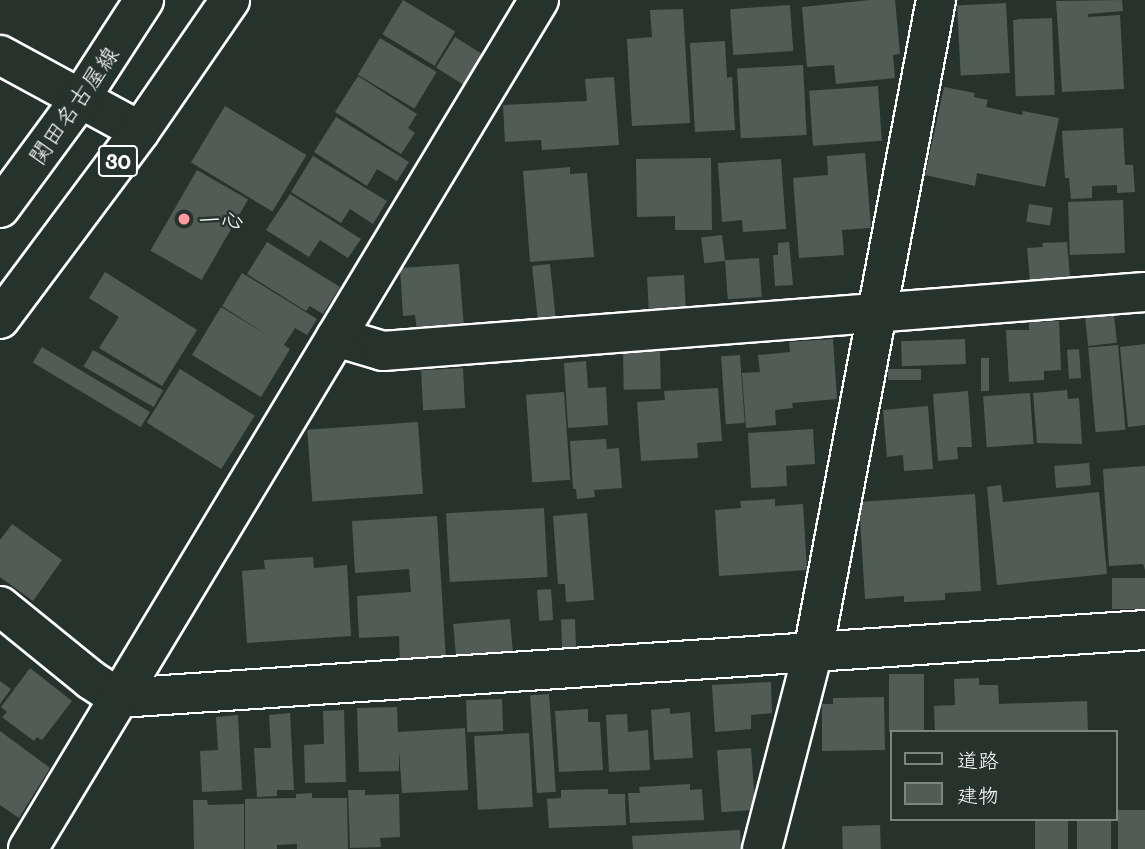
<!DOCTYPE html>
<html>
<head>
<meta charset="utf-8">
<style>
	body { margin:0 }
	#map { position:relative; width:1145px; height:849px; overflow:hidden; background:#26332d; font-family:Mali,"Klee One",sans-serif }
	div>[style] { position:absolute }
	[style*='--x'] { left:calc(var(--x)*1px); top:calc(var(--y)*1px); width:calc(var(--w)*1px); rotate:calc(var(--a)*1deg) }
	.building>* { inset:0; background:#515c57; transform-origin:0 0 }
	.roads { filter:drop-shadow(2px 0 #fff) drop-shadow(-2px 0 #fff) drop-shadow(0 2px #fff) drop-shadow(0 -2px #fff) }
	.minor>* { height:38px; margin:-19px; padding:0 19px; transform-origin:19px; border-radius:19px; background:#26332d }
	.major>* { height:38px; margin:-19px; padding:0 19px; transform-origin:19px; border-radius:19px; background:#26332d }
	.dots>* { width:19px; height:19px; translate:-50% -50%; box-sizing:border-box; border:4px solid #26332d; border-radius:50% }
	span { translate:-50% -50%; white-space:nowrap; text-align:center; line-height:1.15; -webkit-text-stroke:5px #26332d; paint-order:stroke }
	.shield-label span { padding:2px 5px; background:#26332d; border:2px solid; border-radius:5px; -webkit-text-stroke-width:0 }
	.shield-label { font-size:21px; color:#fff; font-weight:700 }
	.street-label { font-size:23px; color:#fff }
	.poi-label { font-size:23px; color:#fff }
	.left { translate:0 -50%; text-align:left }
	.legend { position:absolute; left:890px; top:730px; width:228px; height:91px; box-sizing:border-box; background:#26332d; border:2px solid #7d8581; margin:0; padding:9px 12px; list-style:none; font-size:21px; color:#fff }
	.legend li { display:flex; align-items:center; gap:14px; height:35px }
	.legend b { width:35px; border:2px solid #7d8581 }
</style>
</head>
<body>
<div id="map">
	<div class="building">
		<div style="left:403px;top:0;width:61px;height:40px;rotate:31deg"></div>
		<div style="clip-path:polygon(870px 0,895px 0,900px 54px,893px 55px,895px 78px,836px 84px,834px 65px,807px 67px,802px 7px)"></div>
		<div style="clip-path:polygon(1122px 0,1123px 11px,1088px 14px,1088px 17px,1120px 15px,1124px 89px,1062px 92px,1056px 1px)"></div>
		<div style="left:1006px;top:3px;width:70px;height:49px;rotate:87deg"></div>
		<div style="left:790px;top:5px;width:46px;height:60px;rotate:86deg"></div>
		<div style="clip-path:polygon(683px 9px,690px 123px,632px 126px,627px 39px,652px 37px,650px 10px)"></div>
		<div style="left:1052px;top:18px;width:77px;height:39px;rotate:88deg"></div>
		<div style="left:455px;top:37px;width:32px;height:36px;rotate:32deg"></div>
		<div style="left:380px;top:38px;width:66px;height:43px;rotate:31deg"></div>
		<div style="clip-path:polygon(725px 41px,727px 78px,732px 77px,735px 130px,695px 132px,690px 43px)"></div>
		<div style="left:803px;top:65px;width:70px;height:66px;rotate:87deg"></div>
		<div style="clip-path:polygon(358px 76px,417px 114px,408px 128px,415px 133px,401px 154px,335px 112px)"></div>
		<div style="clip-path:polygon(614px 77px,619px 145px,542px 150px,541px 140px,505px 142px,503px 105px,587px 101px,585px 79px)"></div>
		<div style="left:878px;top:86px;width:55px;height:69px;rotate:86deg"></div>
		<div style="clip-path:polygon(944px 87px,975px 93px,974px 97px,988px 100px,986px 107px,1022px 115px,1023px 111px,1059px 118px,1045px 187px,977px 173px,975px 186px,925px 175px)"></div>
		<div style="left:225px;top:106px;width:95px;height:66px;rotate:31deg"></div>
		<div style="clip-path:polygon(336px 117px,409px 162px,397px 181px,377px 169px,367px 186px,314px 152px)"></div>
		<div style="clip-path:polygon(1123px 128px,1125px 165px,1133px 165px,1135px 192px,1117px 193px,1117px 185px,1092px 186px,1092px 198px,1071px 199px,1069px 178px,1065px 178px,1062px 131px)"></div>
		<div style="clip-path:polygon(865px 153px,871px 228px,842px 230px,844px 255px,799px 258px,793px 178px,828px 175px,827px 156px)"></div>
		<div style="clip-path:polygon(313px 156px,387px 201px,373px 224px,350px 209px,341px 223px,291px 192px)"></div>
		<div style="clip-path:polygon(711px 158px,712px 230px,675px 230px,675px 216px,637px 217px,636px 159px)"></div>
		<div style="clip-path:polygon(781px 159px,786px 229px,743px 232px,742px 220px,722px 222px,718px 163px)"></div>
		<div style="clip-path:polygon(570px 167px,570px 174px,587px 173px,594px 257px,530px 262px,523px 171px)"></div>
		<div style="left:197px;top:170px;width:59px;height:93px;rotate:30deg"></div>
		<div style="clip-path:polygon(290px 194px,361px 239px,348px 258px,320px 240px,309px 257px,266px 230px)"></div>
		<div style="left:1123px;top:200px;width:53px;height:55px;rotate:88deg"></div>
		<div style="left:1029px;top:204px;width:24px;height:18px;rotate:9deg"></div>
		<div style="left:722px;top:235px;width:26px;height:21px;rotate:83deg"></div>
		<div style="clip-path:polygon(267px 242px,340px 287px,323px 314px,310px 306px,306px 311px,247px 274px)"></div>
		<div style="clip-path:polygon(789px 242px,793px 285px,775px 286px,773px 255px,778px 255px,778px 243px)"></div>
		<div style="clip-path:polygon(1067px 242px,1070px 277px,1030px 281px,1027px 248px,1043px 247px,1042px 243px)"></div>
		<div style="left:759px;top:258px;width:39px;height:34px;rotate:86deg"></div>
		<div style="clip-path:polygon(459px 264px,464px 328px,417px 331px,415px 315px,403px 316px,400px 268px)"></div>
		<div style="left:550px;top:264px;width:55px;height:18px;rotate:84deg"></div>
		<div style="clip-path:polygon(105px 272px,197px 330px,162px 386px,99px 348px,119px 317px,89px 298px)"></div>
		<div style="clip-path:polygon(242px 273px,317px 319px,307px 335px,295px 328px,284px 345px,290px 349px,261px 397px,192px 355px,221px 307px,272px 338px,222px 306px)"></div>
		<div style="left:684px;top:275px;width:33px;height:37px;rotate:87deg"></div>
		<div style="left:1114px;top:315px;width:28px;height:29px;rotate:84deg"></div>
		<div style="clip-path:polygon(1059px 321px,1061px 370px,1044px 371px,1044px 380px,1009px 382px,1006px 330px,1029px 330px,1029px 322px)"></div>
		<div style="clip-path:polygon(833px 339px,837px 399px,792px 403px,793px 408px,775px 410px,776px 425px,746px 428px,742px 373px,760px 372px,758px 355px,790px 352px,789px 342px)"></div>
		<div style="left:965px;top:339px;width:25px;height:64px;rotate:88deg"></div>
		<div style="clip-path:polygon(1145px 344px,1145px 425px,1128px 427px,1120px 347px)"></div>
		<div style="left:1118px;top:345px;width:85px;height:30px;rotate:85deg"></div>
		<div style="left:42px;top:347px;width:126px;height:18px;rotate:31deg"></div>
		<div style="left:660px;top:348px;width:41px;height:37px;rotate:89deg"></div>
		<div style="left:1079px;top:349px;width:29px;height:12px;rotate:86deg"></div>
		<div style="left:93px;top:350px;width:81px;height:19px;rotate:30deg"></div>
		<div style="left:740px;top:355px;width:68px;height:19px;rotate:86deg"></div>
		<div style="left:981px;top:358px;width:8px;height:33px"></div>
		<div style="clip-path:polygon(586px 361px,588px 388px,606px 387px,608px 425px,568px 428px,564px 363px)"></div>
		<div style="left:463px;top:368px;width:40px;height:42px;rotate:87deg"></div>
		<div style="left:180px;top:369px;width:88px;height:63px;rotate:32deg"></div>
		<div style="left:921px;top:369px;width:11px;height:33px;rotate:90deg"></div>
		<div style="clip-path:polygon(718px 388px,722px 441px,697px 443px,698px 458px,641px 461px,637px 402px,665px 400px,664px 391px)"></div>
		<div style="clip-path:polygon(1067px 390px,1068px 399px,1079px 398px,1082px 444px,1037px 443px,1033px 393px)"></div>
		<div style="clip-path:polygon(968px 391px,972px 447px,957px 447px,958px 459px,938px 461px,933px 394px)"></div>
		<div style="left:564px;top:392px;width:88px;height:38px;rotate:86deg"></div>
		<div style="left:1030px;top:393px;width:51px;height:47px;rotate:86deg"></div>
		<div style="clip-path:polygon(928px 406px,933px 469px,904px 471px,903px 455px,887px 457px,883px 410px)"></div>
		<div style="left:418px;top:422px;width:72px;height:111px;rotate:86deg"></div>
		<div style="clip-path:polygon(813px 429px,815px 464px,786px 466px,787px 486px,751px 488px,748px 433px)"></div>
		<div style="clip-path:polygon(606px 439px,607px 449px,619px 448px,622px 488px,594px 490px,595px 497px,577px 499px,576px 489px,573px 489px,570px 441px)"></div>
		<div style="left:1089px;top:463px;width:22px;height:35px;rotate:85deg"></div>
		<div style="clip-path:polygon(1145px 466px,1145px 570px,1143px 564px,1109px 566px,1103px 469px)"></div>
		<div style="clip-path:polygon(1001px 485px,1003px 502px,1099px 492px,1107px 574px,997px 585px,987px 487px)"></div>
		<div style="clip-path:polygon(975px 494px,981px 591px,945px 593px,945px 600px,904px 602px,904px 596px,865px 599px,859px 502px)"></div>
		<div style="clip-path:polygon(775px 499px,775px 506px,803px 504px,807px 570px,719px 576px,715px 510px,741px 508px,740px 501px)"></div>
		<div style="left:544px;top:508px;width:69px;height:98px;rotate:87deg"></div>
		<div style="clip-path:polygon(587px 513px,594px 600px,566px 602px,565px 584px,558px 584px,553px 516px)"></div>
		<div style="clip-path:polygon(437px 516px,446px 660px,400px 663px,399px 636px,359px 638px,357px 596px,411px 592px,409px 569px,355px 573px,352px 521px)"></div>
		<div style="clip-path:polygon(12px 524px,62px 560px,33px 601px,0 577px,0 540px)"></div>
		<div style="clip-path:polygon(313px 557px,314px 568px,347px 565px,351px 636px,247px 643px,242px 571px,265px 569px,264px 560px)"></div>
		<div style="left:1145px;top:578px;width:31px;height:33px;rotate:90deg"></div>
		<div style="left:551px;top:589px;width:31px;height:14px;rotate:86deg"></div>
		<div style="left:510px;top:619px;width:32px;height:57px;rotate:85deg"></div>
		<div style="left:575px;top:619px;width:30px;height:14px;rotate:88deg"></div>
		<div style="clip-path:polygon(30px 668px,72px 701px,42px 740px,37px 737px,34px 741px,2px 717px,7px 712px,1px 707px)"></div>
		<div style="left:889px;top:674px;width:35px;height:58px"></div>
		<div style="clip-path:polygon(979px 678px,979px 685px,998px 685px,999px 704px,1087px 701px,1088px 732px,935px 732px,934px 706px,955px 705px,954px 679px)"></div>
		<div style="clip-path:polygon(0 681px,11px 689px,0 704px)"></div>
		<div style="clip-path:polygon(771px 682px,772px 713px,751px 715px,751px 729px,715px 732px,712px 685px)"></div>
		<div style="left:549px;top:694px;width:98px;height:19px;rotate:86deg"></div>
		<div style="clip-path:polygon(884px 697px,885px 750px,822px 751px,822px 704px,833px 704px,833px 698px)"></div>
		<div style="left:502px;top:699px;width:32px;height:36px;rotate:88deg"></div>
		<div style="clip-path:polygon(397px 707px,398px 732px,465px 728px,468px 790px,402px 793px,399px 750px,399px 771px,359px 772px,357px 708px)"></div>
		<div style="clip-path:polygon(670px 708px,670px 714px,690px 712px,693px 758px,654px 760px,651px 710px)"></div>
		<div style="clip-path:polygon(588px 709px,588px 722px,600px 722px,603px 770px,559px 772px,555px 711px)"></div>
		<div style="clip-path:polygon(344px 710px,346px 782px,305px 783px,304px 745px,324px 744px,323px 711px)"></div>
		<div style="clip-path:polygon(290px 713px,294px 790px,277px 790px,277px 796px,257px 797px,254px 748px,271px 748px,269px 715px)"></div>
		<div style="clip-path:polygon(627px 714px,628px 732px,648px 730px,650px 770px,609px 772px,606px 715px)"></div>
		<div style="clip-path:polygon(238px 715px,242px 790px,202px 792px,200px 751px,218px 750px,216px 717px)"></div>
		<div style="clip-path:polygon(0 731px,50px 768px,19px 818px,0 805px)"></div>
		<div style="left:529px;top:733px;width:74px;height:55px;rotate:87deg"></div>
		<div style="left:751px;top:748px;width:62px;height:34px;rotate:86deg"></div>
		<div style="clip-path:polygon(690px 784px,690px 790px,702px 789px,704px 820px,630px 823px,628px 793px,640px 793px,639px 787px)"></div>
		<div style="clip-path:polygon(608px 789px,608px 794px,625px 794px,626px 825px,549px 828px,547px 799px,561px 798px,561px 790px)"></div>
		<div style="clip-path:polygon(348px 790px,365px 790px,365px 795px,399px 794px,400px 837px,380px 838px,381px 847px,350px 848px)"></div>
		<div style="clip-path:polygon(312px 793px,312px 798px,347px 798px,348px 849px,297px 849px,297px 844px,277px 845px,277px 849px,245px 849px,245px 799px,296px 798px,296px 794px)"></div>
		<div style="clip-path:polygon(193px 800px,207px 800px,208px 805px,244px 804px,244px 849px,194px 849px)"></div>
		<div style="left:1145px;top:810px;width:39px;height:27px;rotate:90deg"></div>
		<div style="left:1035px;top:819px;width:33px;height:30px"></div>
		<div style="left:1077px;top:819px;width:34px;height:30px"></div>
		<div style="left:880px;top:825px;width:24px;height:38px;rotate:88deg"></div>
		<div style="clip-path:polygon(740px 830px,741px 849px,633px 849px,632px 836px)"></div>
	</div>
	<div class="roads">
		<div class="minor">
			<div style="--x:0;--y:55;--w:159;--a:28.5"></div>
			<div style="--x:336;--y:337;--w:49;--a:16.6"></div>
			<div style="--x:383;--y:351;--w:764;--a:-4.43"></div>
			<div style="--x:0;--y:606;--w:117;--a:39.1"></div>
			<div style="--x:91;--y:680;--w:33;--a:33"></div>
			<div style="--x:119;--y:698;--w:1028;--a:-3.79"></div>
			<div style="--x:28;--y:849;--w:991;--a:-58.96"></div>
			<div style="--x:762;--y:849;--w:203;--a:-75.5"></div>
			<div style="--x:813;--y:652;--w:664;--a:-79.32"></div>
		</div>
		<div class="major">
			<div style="--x:0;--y:208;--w:135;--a:-53.7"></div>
			<div style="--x:80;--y:99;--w:118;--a:-57.1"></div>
			<div style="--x:0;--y:319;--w:234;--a:-53.3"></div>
			<div style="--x:140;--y:131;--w:159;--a:-55.5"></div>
		</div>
	</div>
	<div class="dots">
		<div style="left:184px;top:219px;background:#ff9aa2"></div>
	</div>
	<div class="shield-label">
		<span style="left:118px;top:161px">30</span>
	</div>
	<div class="street-label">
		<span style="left:73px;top:105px;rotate:-55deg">関田名古屋線</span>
	</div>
	<div class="poi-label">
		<span class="left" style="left:198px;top:219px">一心</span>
	</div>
	<ul class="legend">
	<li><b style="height:9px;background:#26332d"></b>道路</li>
	<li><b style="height:19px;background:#515c57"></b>建物</li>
	</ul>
</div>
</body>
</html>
